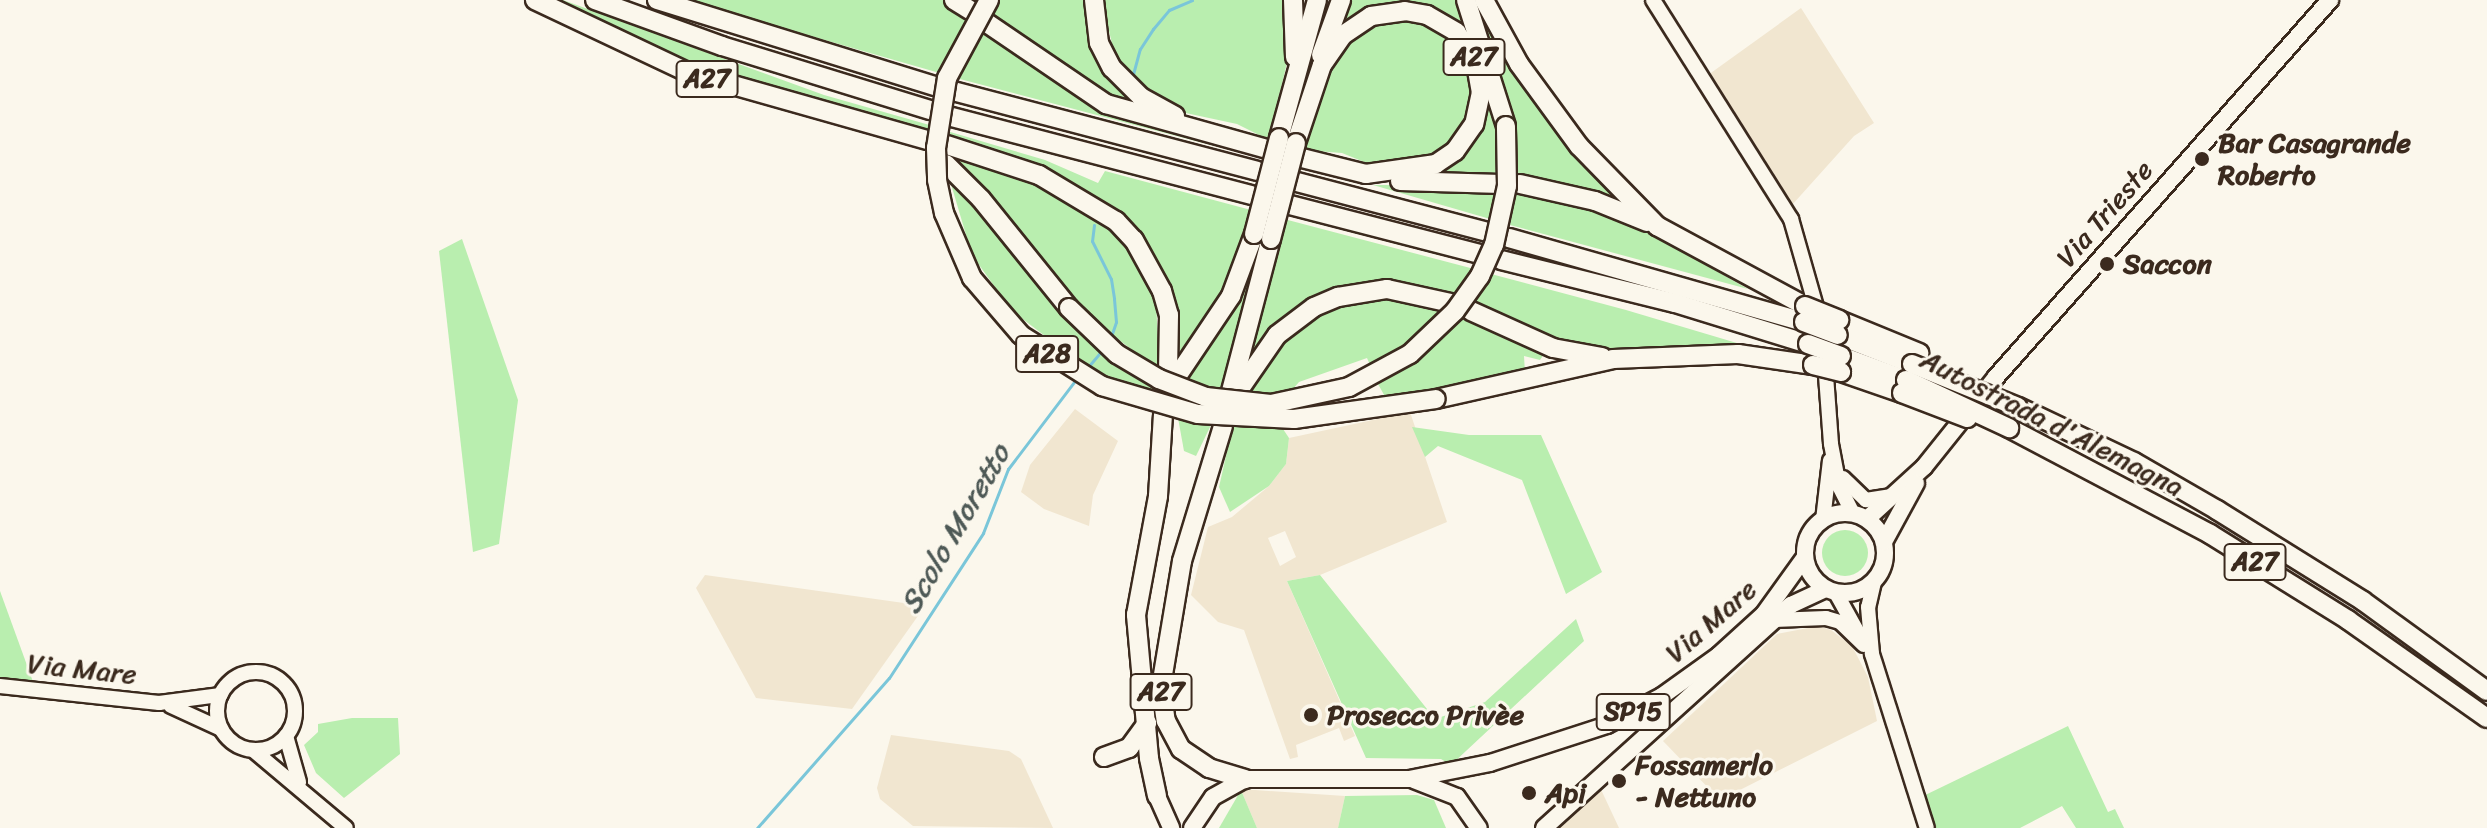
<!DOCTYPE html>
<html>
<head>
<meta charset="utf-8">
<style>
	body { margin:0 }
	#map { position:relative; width:2487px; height:828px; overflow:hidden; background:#fbf7ec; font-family:Sriracha,sans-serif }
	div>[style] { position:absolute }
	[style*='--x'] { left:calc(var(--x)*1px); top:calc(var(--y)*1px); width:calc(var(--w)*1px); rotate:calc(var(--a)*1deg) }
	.built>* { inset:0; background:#f1e6d0 }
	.green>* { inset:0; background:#b9eeaf }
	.round { border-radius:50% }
	.stream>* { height:3px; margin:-1.5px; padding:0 1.5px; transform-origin:1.5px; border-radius:1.5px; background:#7ac6d9 }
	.roads { filter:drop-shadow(2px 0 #3b2a1e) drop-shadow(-2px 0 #3b2a1e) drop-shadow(0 2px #3b2a1e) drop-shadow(0 -2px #3b2a1e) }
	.secondary>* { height:14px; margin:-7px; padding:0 7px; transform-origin:7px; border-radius:7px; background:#fbf7ec }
	.secondary>.ring { margin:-7px; padding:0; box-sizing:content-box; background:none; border:14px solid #fbf7ec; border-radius:50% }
	.primary>* { height:16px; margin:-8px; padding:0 8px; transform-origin:8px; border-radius:8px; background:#fbf7ec }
	.primary>.ring { margin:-8px; padding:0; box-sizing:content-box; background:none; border:16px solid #fbf7ec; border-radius:50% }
	.highway>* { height:18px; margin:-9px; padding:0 9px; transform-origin:9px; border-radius:9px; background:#fbf7ec }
	.bridges { filter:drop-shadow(2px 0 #3b2a1e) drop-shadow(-2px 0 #3b2a1e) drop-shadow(0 2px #3b2a1e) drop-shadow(0 -2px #3b2a1e) }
	.highway-bridge>* { height:18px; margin:-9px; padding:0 9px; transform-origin:9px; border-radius:9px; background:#fbf7ec }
	.dots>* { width:22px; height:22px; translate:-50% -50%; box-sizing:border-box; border:4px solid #fbf7ec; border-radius:50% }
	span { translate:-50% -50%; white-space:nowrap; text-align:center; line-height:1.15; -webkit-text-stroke:6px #fbf7ec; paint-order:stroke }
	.shield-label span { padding:2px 6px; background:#fbf7ec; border:2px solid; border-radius:6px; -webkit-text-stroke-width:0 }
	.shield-label { font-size:26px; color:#3b2a1e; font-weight:700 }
	.poi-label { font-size:28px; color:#3b2a1e; font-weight:700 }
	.left { translate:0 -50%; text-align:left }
	.street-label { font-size:28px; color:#3b2a1e }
	.water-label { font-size:30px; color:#4e5956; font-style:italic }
</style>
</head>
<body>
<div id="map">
	<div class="built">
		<div style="clip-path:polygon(1801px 8px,1874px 123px,1854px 136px,1792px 205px,1708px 75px)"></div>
		<div style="clip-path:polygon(1075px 409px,1118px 441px,1093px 495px,1089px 526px,1044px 509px,1021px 492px,1030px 465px)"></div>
		<div style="clip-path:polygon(evenodd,1410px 412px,1447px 522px,1320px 575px,1287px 581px,1355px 736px,1344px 741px,1339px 728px,1296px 745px,1298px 757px,1290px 759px,1244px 630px,1218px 622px,1191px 595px,1208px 527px,1232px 517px,1269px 486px,1286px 464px,1289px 438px,1410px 412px,1285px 531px,1296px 557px,1280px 566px,1268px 538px,1285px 531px)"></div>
		<div style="clip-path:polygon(705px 575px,925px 606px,852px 709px,756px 698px,696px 588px)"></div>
		<div style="clip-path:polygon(1818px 626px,1831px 630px,1852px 646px,1868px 677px,1877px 721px,1720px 800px,1663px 741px,1777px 634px)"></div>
		<div style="clip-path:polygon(891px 735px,1009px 751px,1021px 759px,1053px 828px,913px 826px,880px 799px,877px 788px)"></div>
		<div style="clip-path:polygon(1597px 781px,1619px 828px,1545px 828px)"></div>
		<div style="clip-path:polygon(1241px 790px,1255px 790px,1345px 796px,1338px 828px,1257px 828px)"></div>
	</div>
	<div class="green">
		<div style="clip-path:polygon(547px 0,563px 0,824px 95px,933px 126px,932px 137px,726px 80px)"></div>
		<div style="clip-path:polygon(686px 0,943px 0,969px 16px,943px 74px)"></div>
		<div style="clip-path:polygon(997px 0,1092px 0,1091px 10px,1146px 112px,1089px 89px,986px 14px)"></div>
		<div style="clip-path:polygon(1102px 0,1286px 0,1289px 54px,1269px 140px,1237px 124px,1181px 112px,1150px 94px,1115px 57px)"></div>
		<div style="clip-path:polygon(1344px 0,1460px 0,1495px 93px,1504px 177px,1427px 176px,1448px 162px,1485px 82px,1424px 7px,1338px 32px)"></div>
		<div style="clip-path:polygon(1473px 0,1634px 209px,1516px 177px,1509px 99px)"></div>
		<div style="clip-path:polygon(1410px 17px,1447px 31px,1468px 59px,1475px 93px,1460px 136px,1433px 158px,1374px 166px,1342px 153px,1303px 150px,1334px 54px,1366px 24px)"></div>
		<div style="clip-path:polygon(980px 23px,1071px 91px,1266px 154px,1264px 159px,956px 78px)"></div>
		<div style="clip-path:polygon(947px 131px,1045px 160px,1098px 183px,1105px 171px,1251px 210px,1225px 286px,1181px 354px,1173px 314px,1114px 212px,1045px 171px,946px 140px)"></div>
		<div style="clip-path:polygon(946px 150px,1012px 171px,1086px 204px,1127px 242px,1156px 298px,1159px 370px,1091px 319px,946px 158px)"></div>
		<div style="clip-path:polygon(948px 174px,1156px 384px,1153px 395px,1086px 367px,1012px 311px,972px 255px)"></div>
		<div style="clip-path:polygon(1373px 185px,1387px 185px,1503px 189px,1497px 221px)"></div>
		<div style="clip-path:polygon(1516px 189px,1623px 218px,1748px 289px,1510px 225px)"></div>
		<div style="clip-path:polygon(1284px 219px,1478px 270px,1460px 299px,1405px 283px,1347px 289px,1249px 367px,1242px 365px)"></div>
		<div style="clip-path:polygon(462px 239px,518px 400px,499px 544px,473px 552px,439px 251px)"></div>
		<div style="clip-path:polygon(1257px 241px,1262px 242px,1223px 393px,1185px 382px)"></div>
		<div style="clip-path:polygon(1491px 274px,1626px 310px,1767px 352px,1570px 347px,1472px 303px)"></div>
		<div style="clip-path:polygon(1404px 295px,1450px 313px,1373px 372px,1367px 358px,1299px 382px,1287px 396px,1246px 395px,1274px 351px,1330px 307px)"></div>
		<div style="clip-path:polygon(1465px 313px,1544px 354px,1540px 360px,1524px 356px,1525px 373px,1388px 402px,1378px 384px,1426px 352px)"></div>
		<div style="clip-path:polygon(1178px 418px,1212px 423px,1196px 456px,1184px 451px)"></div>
		<div style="clip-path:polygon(1233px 425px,1281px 426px,1289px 438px,1286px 464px,1269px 486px,1230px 512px,1219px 487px)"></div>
		<div style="clip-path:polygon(1412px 427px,1469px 435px,1541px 435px,1602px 572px,1566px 594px,1522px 480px,1438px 446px,1425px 457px)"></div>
		<div class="round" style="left:1822px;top:530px;width:46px;height:46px"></div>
		<div style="clip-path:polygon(1320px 575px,1435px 719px,1485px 702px,1576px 619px,1584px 641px,1451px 765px,1441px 759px,1366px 758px,1287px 581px)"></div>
		<div style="clip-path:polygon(0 591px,36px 690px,0 686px)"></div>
		<div style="clip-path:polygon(352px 718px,398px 718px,400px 754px,344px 798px,316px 773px,304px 745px,318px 732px,318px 724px)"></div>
		<div style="clip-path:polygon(2068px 726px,2108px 812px,2115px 809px,2124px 828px,2076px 828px,2062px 806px,2020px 828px,1927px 828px,1917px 799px)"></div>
		<div style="clip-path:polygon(1241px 790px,1257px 828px,1219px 828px)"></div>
		<div style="clip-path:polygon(1417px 795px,1434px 800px,1446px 828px,1338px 828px,1345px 796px)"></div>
	</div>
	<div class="stream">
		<div style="--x:1132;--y:78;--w:30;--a:-75"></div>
		<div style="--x:1140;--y:49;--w:24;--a:-57"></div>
		<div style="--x:1153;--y:29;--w:25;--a:-50"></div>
		<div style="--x:1169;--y:10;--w:25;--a:-23"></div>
		<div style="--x:1094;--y:225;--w:16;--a:97"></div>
		<div style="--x:1092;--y:241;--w:42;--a:63.4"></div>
		<div style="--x:1111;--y:279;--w:20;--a:81"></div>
		<div style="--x:1114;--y:299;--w:23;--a:85"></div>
		<div style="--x:1116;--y:322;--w:18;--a:109"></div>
		<div style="--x:1088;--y:367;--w:25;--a:-50"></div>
		<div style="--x:757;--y:828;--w:200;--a:-48.7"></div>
		<div style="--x:889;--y:678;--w:173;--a:-57"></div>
		<div style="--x:983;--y:533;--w:69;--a:-68.7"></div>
		<div style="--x:1008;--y:469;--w:114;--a:-52.8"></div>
	</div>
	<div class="roads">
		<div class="secondary">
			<div style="--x:1653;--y:0;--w:259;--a:57.8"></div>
			<div style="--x:1791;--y:219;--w:102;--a:74.1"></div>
			<div style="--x:1825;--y:362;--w:82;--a:85.8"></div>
			<div style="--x:1831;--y:444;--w:43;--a:79.2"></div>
			<div style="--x:1839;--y:486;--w:30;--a:63"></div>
			<div style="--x:1843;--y:478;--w:32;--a:44"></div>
			<div style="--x:1866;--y:500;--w:26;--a:-9"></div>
			<div style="--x:1823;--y:520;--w:60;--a:-83.3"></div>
			<div style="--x:1874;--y:582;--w:26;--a:103"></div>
			<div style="--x:1868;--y:607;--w:47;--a:85.1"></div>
			<div style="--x:1872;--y:654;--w:182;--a:72.5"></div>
			<div style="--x:1836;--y:593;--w:51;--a:60.9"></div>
			<div style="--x:1774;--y:620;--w:52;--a:-2.2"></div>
			<div style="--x:1826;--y:618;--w:15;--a:16"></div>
			<div style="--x:1840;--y:622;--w:33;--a:44"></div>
			<div class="ring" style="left:217px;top:672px;width:64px;height:64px"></div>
			<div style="--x:0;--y:686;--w:160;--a:6.1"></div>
			<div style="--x:159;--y:703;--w:62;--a:-7.5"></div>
			<div style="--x:171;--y:706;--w:55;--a:24.7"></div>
			<div style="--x:286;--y:736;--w:48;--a:74.2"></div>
			<div style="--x:253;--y:750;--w:121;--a:40"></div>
		</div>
		<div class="primary">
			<div class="ring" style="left:1805px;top:513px;width:64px;height:64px"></div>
			<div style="--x:1867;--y:519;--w:77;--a:-42.4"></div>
			<div style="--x:1924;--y:467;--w:115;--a:-51.3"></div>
			<div style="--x:1996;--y:377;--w:504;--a:-48.46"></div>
			<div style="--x:1884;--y:542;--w:67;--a:-61.5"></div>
			<div style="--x:1414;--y:780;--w:46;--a:21.6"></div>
			<div style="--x:1457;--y:797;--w:38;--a:55"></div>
			<div style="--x:1157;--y:796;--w:35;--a:66"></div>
			<div style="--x:1192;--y:828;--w:37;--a:-56"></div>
			<div style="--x:1213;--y:797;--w:37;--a:-29"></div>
			<div style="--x:1245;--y:779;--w:164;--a:0"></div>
			<div style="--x:1409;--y:779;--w:83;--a:-11.2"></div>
			<div style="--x:1490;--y:763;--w:123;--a:-18"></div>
			<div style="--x:1607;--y:725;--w:62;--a:-27.8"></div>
			<div style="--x:1662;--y:696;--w:70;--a:-35.7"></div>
			<div style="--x:1719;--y:655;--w:61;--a:-42.3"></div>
			<div style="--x:1764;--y:614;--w:70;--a:-54.3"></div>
			<div style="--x:1544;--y:828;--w:333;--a:-42.1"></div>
			<div style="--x:1791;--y:605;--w:38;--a:-25"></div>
		</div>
		<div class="highway">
			<div style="--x:535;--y:0;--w:168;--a:25.3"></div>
			<div style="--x:687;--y:72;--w:250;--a:15.8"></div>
			<div style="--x:595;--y:0;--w:135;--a:19.9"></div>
			<div style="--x:722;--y:46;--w:218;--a:17.1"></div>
			<div style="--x:657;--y:0;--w:291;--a:17.2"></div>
			<div style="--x:954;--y:0;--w:19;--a:32"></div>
			<div style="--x:1094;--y:0;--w:43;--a:83.4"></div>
			<div style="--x:1099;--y:43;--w:28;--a:63"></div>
			<div style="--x:1112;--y:68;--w:41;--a:45"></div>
			<div style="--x:1141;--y:97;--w:39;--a:29"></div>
			<div style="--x:1293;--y:0;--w:57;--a:88"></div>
			<div style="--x:1466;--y:0;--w:132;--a:72.4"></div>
			<div style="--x:1484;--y:0;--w:73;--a:61.3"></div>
			<div style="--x:1519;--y:64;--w:102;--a:53.8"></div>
			<div style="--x:1579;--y:146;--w:112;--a:45.7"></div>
			<div style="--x:1657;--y:226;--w:168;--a:28.4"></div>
			<div style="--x:984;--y:21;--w:148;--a:34.2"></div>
			<div style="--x:1106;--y:104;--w:164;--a:15.6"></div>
			<div style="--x:1321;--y:55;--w:59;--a:-70"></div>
			<div style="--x:953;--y:91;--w:314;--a:14.7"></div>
			<div style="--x:948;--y:116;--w:313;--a:14.6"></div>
			<div style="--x:1279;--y:138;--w:143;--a:-74.6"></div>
			<div style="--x:1296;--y:143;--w:82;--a:-71.6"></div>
			<div style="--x:1322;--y:65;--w:37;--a:-55"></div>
			<div style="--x:1343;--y:35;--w:34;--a:-34"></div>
			<div style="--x:1371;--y:16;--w:34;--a:-8"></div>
			<div style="--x:1405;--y:11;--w:22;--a:10"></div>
			<div style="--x:1427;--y:15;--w:34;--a:30"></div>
			<div style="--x:1456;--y:32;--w:33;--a:55"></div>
			<div style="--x:1475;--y:59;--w:34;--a:80"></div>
			<div style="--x:1481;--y:92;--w:33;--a:102"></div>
			<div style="--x:1474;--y:124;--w:33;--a:125"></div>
			<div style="--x:1455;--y:151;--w:23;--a:146"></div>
			<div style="--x:1436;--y:164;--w:71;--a:171.9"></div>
			<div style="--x:1366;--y:174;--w:66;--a:-166"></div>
			<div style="--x:947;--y:145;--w:97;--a:18.1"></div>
			<div style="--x:1039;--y:175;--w:90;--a:30.9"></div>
			<div style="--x:1116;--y:221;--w:26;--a:47"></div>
			<div style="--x:1134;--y:240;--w:58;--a:61.2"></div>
			<div style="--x:1162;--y:291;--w:25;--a:74"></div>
			<div style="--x:1169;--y:315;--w:59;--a:91"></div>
			<div style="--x:946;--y:164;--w:49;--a:45"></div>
			<div style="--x:981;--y:199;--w:140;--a:51.1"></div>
			<div style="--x:1400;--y:181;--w:101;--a:1.7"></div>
			<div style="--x:1297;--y:182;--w:201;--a:14.7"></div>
			<div style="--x:1520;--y:184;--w:77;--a:12.8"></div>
			<div style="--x:1595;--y:201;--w:56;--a:22"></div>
			<div style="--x:1290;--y:205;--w:199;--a:14.5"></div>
			<div style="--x:1509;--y:238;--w:307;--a:15.9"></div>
			<div style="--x:1501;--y:260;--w:179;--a:13.9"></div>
			<div style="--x:1675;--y:303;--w:139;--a:17.1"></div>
			<div style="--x:1471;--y:311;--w:90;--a:24.3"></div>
			<div style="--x:1553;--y:348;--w:50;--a:10.4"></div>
			<div style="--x:1839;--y:320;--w:87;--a:22.4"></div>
			<div style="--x:1838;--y:335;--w:79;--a:21.4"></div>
			<div style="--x:1841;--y:356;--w:69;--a:20.3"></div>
			<div style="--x:1841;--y:372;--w:65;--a:19"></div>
			<div style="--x:1176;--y:378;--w:99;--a:-56.1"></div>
			<div style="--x:1231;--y:296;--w:66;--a:-69.6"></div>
			<div style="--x:1231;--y:391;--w:157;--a:-75.3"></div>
			<div style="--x:1237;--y:393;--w:70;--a:-55.4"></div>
			<div style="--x:1277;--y:335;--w:46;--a:-37.1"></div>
			<div style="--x:1314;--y:307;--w:26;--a:-23"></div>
			<div style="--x:1338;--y:297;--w:50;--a:-9.3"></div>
			<div style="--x:1387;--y:289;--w:70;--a:12.4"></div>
			<div style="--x:1436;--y:399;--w:181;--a:-12.7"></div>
			<div style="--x:1613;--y:359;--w:125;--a:-2.3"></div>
			<div style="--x:1738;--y:354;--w:76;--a:8.3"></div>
			<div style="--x:2018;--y:407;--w:128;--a:25.4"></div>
			<div style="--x:2134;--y:462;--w:96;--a:30"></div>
			<div style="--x:2217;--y:510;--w:172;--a:31.9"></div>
			<div style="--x:2363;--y:601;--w:153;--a:36"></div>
			<div style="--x:1223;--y:426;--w:141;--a:106.9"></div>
			<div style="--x:1182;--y:561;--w:128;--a:99.5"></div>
			<div style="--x:1161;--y:687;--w:34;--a:82"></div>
			<div style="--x:1166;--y:721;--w:32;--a:62"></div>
			<div style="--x:1181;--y:749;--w:34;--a:34"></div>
			<div style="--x:1209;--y:768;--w:38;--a:17"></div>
			<div style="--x:2009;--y:428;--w:227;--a:27.8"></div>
			<div style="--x:2210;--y:534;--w:163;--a:31.9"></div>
			<div style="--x:2348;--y:620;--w:170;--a:35.2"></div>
			<div style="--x:1104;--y:757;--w:27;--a:-20"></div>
			<div style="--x:1129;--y:748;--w:31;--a:-54"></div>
			<div style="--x:1157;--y:796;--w:39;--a:-102"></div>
			<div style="--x:1149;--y:758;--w:144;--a:-95.2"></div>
			<div style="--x:1136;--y:615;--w:121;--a:-79.5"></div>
			<div style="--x:1158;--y:496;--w:81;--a:-86.5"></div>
		</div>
	</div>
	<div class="bridges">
		<div class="highway-bridge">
			<div style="--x:989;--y:0;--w:89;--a:118.3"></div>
			<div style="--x:947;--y:78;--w:71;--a:98.9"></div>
			<div style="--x:936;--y:148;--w:32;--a:88"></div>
			<div style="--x:937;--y:180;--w:34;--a:78"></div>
			<div style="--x:944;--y:213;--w:71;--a:66.7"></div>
			<div style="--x:972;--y:278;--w:75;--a:49.3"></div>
			<div style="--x:1021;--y:335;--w:96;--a:32.2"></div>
			<div style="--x:1102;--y:386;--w:100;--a:16.3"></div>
			<div style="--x:1198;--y:414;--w:96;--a:3"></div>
			<div style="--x:1294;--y:419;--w:143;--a:-8"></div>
			<div style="--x:1254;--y:234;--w:99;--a:-75.4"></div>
			<div style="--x:1271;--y:239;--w:99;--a:-75.4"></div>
			<div style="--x:1805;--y:306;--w:37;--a:22"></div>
			<div style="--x:1069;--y:308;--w:66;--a:43.8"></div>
			<div style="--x:1117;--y:354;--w:49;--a:30.8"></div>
			<div style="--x:1159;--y:379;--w:50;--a:21"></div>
			<div style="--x:1206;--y:397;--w:65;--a:6.1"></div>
			<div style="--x:1271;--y:404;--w:80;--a:-12.3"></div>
			<div style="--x:1349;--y:387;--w:69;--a:-28.4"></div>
			<div style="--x:1410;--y:354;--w:62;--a:-43.7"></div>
			<div style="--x:1455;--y:311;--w:43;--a:-54.5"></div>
			<div style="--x:1480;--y:276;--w:34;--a:-66"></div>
			<div style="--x:1494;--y:245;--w:60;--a:-77.6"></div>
			<div style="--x:1507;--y:186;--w:60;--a:-91"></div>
			<div style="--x:1804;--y:322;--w:36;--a:21"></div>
			<div style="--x:1808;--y:344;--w:35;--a:20"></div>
			<div style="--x:1912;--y:364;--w:114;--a:22.1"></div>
			<div style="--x:1813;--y:365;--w:29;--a:14"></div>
			<div style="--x:1906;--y:380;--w:114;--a:25"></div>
			<div style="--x:1902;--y:393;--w:70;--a:21"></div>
		</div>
	</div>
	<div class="dots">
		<div style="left:2202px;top:159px;background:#3b2a1e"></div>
		<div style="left:2107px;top:264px;background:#3b2a1e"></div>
		<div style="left:1311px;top:715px;background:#3b2a1e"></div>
		<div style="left:1619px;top:781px;background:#3b2a1e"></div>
		<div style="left:1529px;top:793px;background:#3b2a1e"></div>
	</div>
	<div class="shield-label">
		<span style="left:1474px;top:57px">A27</span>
		<span style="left:707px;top:79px">A27</span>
		<span style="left:1047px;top:354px">A28</span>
		<span style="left:2255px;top:562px">A27</span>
		<span style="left:1161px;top:692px">A27</span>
		<span style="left:1633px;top:712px">SP15</span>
	</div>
	<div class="poi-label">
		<span class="left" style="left:2218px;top:159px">Bar Casagrande<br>Roberto</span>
		<span class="left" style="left:2123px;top:264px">Saccon</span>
		<span class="left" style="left:1327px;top:715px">Prosecco Privèe</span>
		<span class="left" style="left:1635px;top:781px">Fossamerlo<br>- Nettuno</span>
		<span class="left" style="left:1545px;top:793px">Api</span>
	</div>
	<div class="street-label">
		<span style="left:2105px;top:214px;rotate:-49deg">Via Trieste</span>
		<span style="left:2052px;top:423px;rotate:27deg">Autostrada d'Alemagna</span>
		<span style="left:1711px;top:621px;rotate:-41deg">Via Mare</span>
		<span style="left:82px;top:669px;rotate:6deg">Via Mare</span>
	</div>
	<div class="water-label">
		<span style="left:955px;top:529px;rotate:-60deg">Scolo Moretto</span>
	</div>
</div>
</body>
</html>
